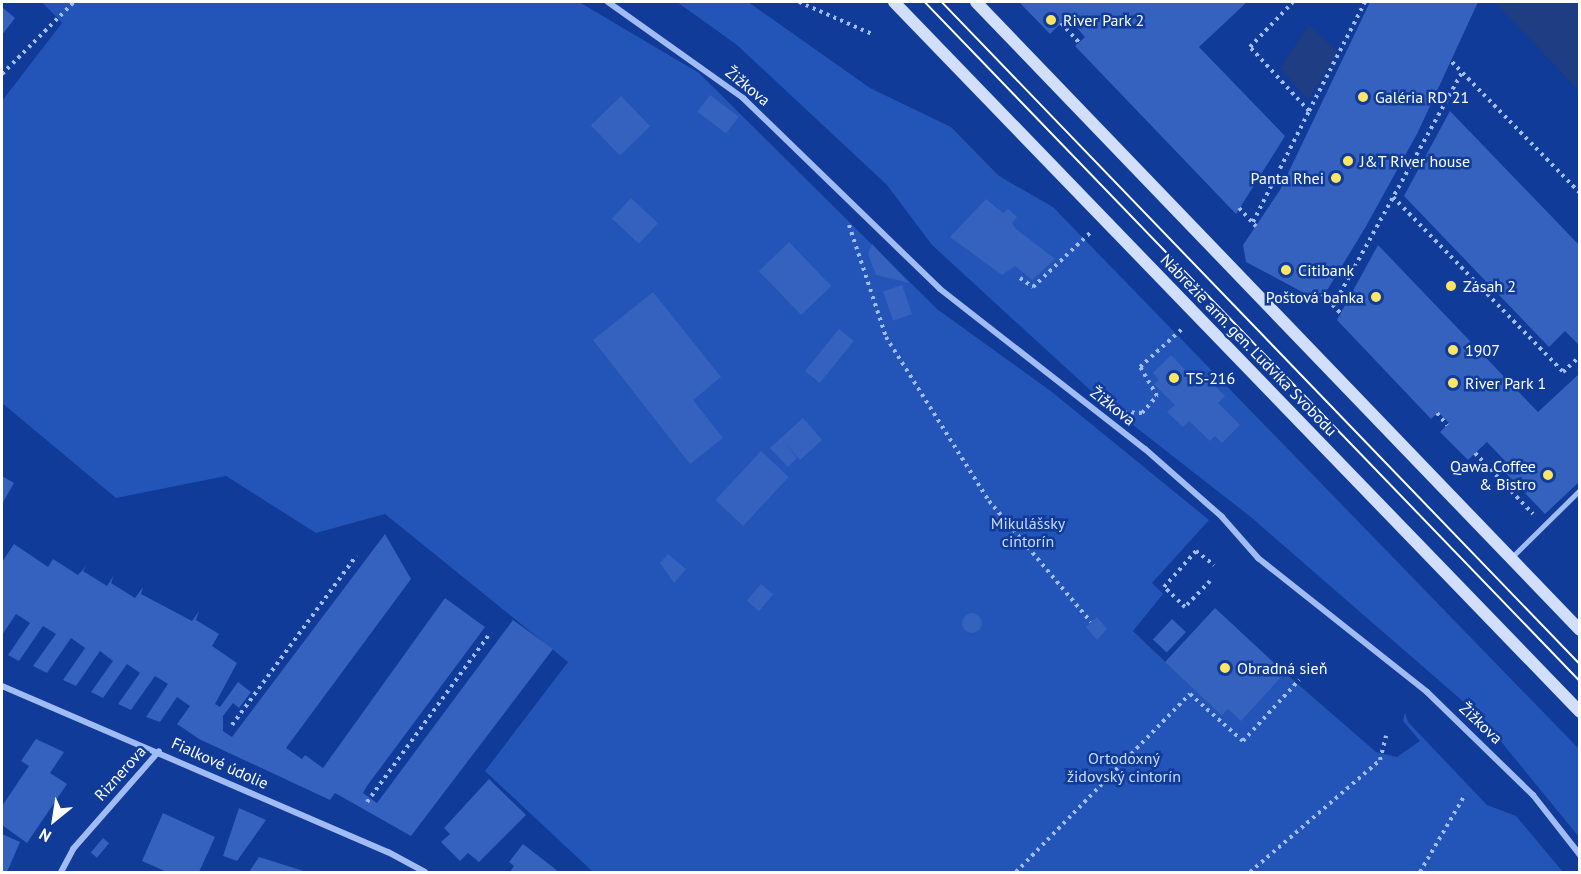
<!DOCTYPE html>
<html>
<head>
<meta charset="utf-8">
<style>
	body { margin:0 }
	#map { position:relative; width:1581px; height:874px; overflow:hidden; background:#103b98; font-family:"PT Sans",sans-serif }
	div>[style] { position:absolute }
	[style*='--x'] { left:calc(var(--x)*1px); top:calc(var(--y)*1px); width:calc(var(--w)*1px); rotate:calc(var(--a)*1deg) }
	.green>* { inset:0; background:#2354b7 }
	.water>* { inset:0; background:#1e3d83 }
	.building>* { inset:0; background:#3462be; transform-origin:0 0 }
	.round { border-radius:50% }
	.path>* { height:4px; margin-top:-2px; transform-origin:0; background:repeating-linear-gradient(90deg,#a1bcf4 0 3px,transparent 0 7.5px) }
	.lane>* { height:4.5px; margin:-2.25px; padding:0 2.25px; transform-origin:2.25px; border-radius:2.25px; background:#a1bcf4 }
	.street>* { height:6px; margin:-3px; padding:0 3px; transform-origin:3px; border-radius:3px; background:#a1bcf4 }
	.secondary>* { height:12px; margin:-6px; padding:0 6px; transform-origin:6px; border-radius:6px; background:#d1dffd }
	.tram>* { height:1.5px; margin:-0.75px; padding:0 0.75px; transform-origin:0.75px; border-radius:0.75px; background:#fff }
	.dots>* { width:16px; height:16px; translate:-50% -50%; box-sizing:border-box; border:3px solid #103b98; border-radius:50% }
	span { translate:-50% -50%; white-space:nowrap; text-align:center; line-height:1.15; -webkit-text-stroke:5px #103b98; paint-order:stroke }
	.poi-label { font-size:16px; color:#fff }
	.left { translate:0 -50%; text-align:left }
	.right { translate:-100% -50%; text-align:right }
	.street-label { font-size:16px; color:#fff }
	.park-label { font-size:16px; color:#c9dbfe }
	.frame { position:absolute; inset:0; border:3px solid #fff; pointer-events:none }
	.north { position:absolute; left:24px; top:790px; width:60px; height:60px; -webkit-text-stroke:4px #103b98; paint-order:stroke; rotate:210deg; font-size:16px; font-weight:700; line-height:24px; text-align:center; color:#fff }
	.north::after { content:''; display:block; margin:auto; width:21px; height:27px; background:#fff; clip-path:polygon(50% 0,100% 100%,50% 72%,0 100%) }
</style>
</head>
<body>
<div id="map">
	<div class="green">
		<div style="clip-path:polygon(42px 2px,579px 2px,699px 73px,937px 309px,1052px 392px,1209px 520px,1152px 583px,1163px 594px,1133px 631px,1222px 716px,1228px 709px,1241px 720px,1285px 673px,1376px 752px,1397px 757px,1420px 741px,1403px 721px,1405px 712px,1408px 722px,1487px 805px,1516px 816px,1563px 872px,593px 872px,485px 771px,568px 662px,385px 514px,316px 533px,226px 476px,116px 498px,2px 403px,2px 101px,62px 23px)"></div>
		<div style="clip-path:polygon(677px 2px,748px 2px,870px 88px,951px 127px,999px 176px,1053px 207px,1579px 749px,1579px 837px,1481px 717px,1252px 518px,1101px 400px,932px 245px,887px 185px,737px 45px)"></div>
	</div>
	<div class="water">
		<div style="clip-path:polygon(1495px 2px,1579px 2px,1579px 91px)"></div>
		<div style="clip-path:polygon(1309px 25px,1338px 52px,1308px 100px,1280px 68px)"></div>
	</div>
	<div class="building">
		<div style="clip-path:polygon(1019px 2px,1247px 2px,1199px 47px,1285px 136px,1236px 214px,1075px 46px,1085px 37px,1067px 17px,1050px 34px)"></div>
		<div style="clip-path:polygon(1370px 2px,1478px 2px,1418px 132px,1365px 228px,1326px 292px,1308px 295px,1246px 262px,1243px 245px,1280px 190px)"></div>
		<div style="clip-path:polygon(2px 7px,15px 18px,2px 35px)"></div>
		<div style="left:710px;top:95px;width:36px;height:21px;rotate:37deg"></div>
		<div style="left:621px;top:96px;width:42px;height:42px;rotate:46deg"></div>
		<div style="clip-path:polygon(1450px 111px,1580px 246px,1580px 346px,1565px 331px,1549px 347px,1404px 196px)"></div>
		<div style="left:631px;top:198px;width:37px;height:28px;rotate:43deg"></div>
		<div style="clip-path:polygon(986px 199px,1003px 213px,1008px 209px,1017px 217px,1012px 223px,1016px 229px,1055px 259px,1032px 280px,1015px 266px,1002px 275px,950px 237px)"></div>
		<div style="left:789px;top:242px;width:61px;height:42px;rotate:46deg"></div>
		<div style="clip-path:polygon(872px 244px,909px 283px,876px 275px,868px 254px)"></div>
		<div style="clip-path:polygon(1378px 245px,1538px 412px,1580px 373px,1580px 481px,1545px 514px,1499px 466px,1505px 461px,1487px 442px,1468px 460px,1440px 432px,1449px 423px,1438px 412px,1431px 419px,1337px 320px)"></div>
		<div style="left:902px;top:285px;width:31px;height:20px;rotate:71deg"></div>
		<div style="clip-path:polygon(653px 292px,721px 377px,693px 400px,723px 438px,690px 464px,593px 340px)"></div>
		<div style="left:839px;top:329px;width:19px;height:54px;rotate:39deg"></div>
		<div style="clip-path:polygon(1171px 355px,1192px 377px,1199px 370px,1225px 396px,1218px 403px,1240px 425px,1222px 443px,1215px 436px,1210px 441px,1189px 421px,1183px 427px,1167px 412px,1175px 405px,1154px 384px,1159px 380px,1153px 373px)"></div>
		<div style="clip-path:polygon(803px 418px,822px 440px,800px 460px,783px 441px,797px 458px,788px 467px,770px 448px)"></div>
		<div style="left:761px;top:451px;width:38px;height:67px;rotate:43deg"></div>
		<div style="clip-path:polygon(2px 476px,14px 483px,2px 504px)"></div>
		<div style="clip-path:polygon(385px 534px,411px 579px,286px 748px,302px 759px,305px 755px,323px 768px,445px 598px,485px 627px,367px 786px,363px 793px,377px 803px,513px 620px,553px 649px,411px 836px,335px 793px,330px 800px,199px 739px,177px 724px,190px 706px,177px 697px,160px 722px,146px 717px,168px 684px,155px 676px,131px 710px,118px 704px,140px 673px,127px 664px,103px 698px,91px 692px,113px 661px,100px 651px,76px 686px,63px 680px,85px 648px,71px 638px,47px 673px,33px 666px,56px 634px,43px 626px,19px 661px,8px 655px,30px 623px,16px 614px,2px 635px,2px 562px,14px 544px,48px 567px,53px 559px,78px 575px,87px 565px,83px 571px,107px 586px,114px 575px,111px 583px,135px 598px,143px 587px,141px 594px,192px 621px,199px 611px,196px 620px,219px 634px,212px 646px,237px 663px,215px 704px,220px 707px,238px 682px,251px 692px,239px 708px,233px 703px,223px 716px,223px 731px,232px 737px)"></div>
		<div style="clip-path:polygon(668px 554px,686px 569px,674px 583px,660px 563px)"></div>
		<div style="left:761px;top:584px;width:16px;height:22px;rotate:40deg"></div>
		<div style="clip-path:polygon(1215px 608px,1285px 673px,1241px 721px,1228px 709px,1222px 716px,1165px 662px)"></div>
		<div class="round" style="left:962px;top:613px;width:20px;height:20px"></div>
		<div style="clip-path:polygon(1097px 617px,1107px 629px,1097px 640px,1086px 627px)"></div>
		<div style="left:1172px;top:619px;width:19px;height:28px;rotate:43deg"></div>
		<div style="clip-path:polygon(36px 739px,64px 752px,50px 773px,67px 784px,27px 843px,2px 825px,2px 806px,29px 766px,21px 761px)"></div>
		<div style="clip-path:polygon(489px 779px,526px 815px,479px 862px,468px 853px,460px 861px,441px 842px,450px 834px,444px 828px)"></div>
		<div style="clip-path:polygon(239px 808px,266px 820px,237px 861px,223px 856px)"></div>
		<div style="clip-path:polygon(163px 813px,215px 837px,199px 872px,167px 872px,142px 861px)"></div>
		<div style="clip-path:polygon(2px 834px,20px 842px,7px 872px,2px 872px)"></div>
		<div style="left:103px;top:838px;width:8px;height:19px;rotate:40deg"></div>
		<div style="clip-path:polygon(523px 844px,559px 872px,510px 872px,514px 866px,509px 862px)"></div>
		<div style="clip-path:polygon(259px 857px,307px 872px,249px 872px)"></div>
	</div>
	<div class="path">
		<div style="--x:799;--y:2;--w:80;--a:23.7"></div>
		<div style="--x:1061;--y:23;--w:26;--a:47"></div>
		<div style="--x:1452;--y:62;--w:183;--a:45.7"></div>
		<div style="--x:2;--y:74;--w:102;--a:-45"></div>
		<div style="--x:1309;--y:111;--w:123;--a:-62.8"></div>
		<div style="--x:1393;--y:197;--w:244;--a:45.8"></div>
		<div style="--x:1563;--y:372;--w:23;--a:-43"></div>
		<div style="--x:1239;--y:208;--w:25;--a:47"></div>
		<div style="--x:1253;--y:222;--w:124;--a:-63.2"></div>
		<div style="--x:1309;--y:111;--w:87;--a:-132.7"></div>
		<div style="--x:1250;--y:47;--w:62;--a:-46.3"></div>
		<div style="--x:849;--y:225;--w:118;--a:71.7"></div>
		<div style="--x:886;--y:337;--w:194;--a:57.9"></div>
		<div style="--x:989;--y:501;--w:158;--a:49.9"></div>
		<div style="--x:1020;--y:278;--w:16;--a:35"></div>
		<div style="--x:1033;--y:287;--w:79;--a:-43.5"></div>
		<div style="--x:1322;--y:294;--w:28;--a:46"></div>
		<div style="--x:1333;--y:306;--w:267;--a:-61.1"></div>
		<div style="--x:1124;--y:412;--w:18;--a:3"></div>
		<div style="--x:1142;--y:413;--w:23;--a:-49"></div>
		<div style="--x:1157;--y:396;--w:34;--a:-120"></div>
		<div style="--x:1140;--y:367;--w:57;--a:-42.1"></div>
		<div style="--x:1437;--y:413;--w:16;--a:50"></div>
		<div style="--x:1475;--y:453;--w:84;--a:46.4"></div>
		<div style="--x:1210;--y:581;--w:36;--a:134"></div>
		<div style="--x:1185;--y:607;--w:29;--a:-136"></div>
		<div style="--x:1164;--y:587;--w:48;--a:-48.4"></div>
		<div style="--x:1196;--y:551;--w:23;--a:38"></div>
		<div style="--x:232;--y:725;--w:210;--a:-53.7"></div>
		<div style="--x:367;--y:802;--w:210;--a:-53.9"></div>
		<div style="--x:1016;--y:872;--w:249;--a:-45.7"></div>
		<div style="--x:1190;--y:694;--w:71;--a:41.6"></div>
		<div style="--x:1243;--y:741;--w:83;--a:-47.4"></div>
		<div style="--x:1250;--y:872;--w:172;--a:-40.7"></div>
		<div style="--x:1380;--y:760;--w:25;--a:-76"></div>
		<div style="--x:1420;--y:872;--w:86;--a:-59.8"></div>
	</div>
	<div class="lane">
		<div style="--x:1512;--y:557;--w:95;--a:-44.6"></div>
	</div>
	<div class="street">
		<div style="--x:608;--y:2;--w:166;--a:35.4"></div>
		<div style="--x:743;--y:98;--w:274;--a:44.1"></div>
		<div style="--x:940;--y:289;--w:260;--a:38"></div>
		<div style="--x:1145;--y:449;--w:103;--a:41.4"></div>
		<div style="--x:1222;--y:517;--w:55;--a:48.7"></div>
		<div style="--x:1258;--y:558;--w:216;--a:38.4"></div>
		<div style="--x:1427;--y:692;--w:148;--a:44.2"></div>
		<div style="--x:1533;--y:795;--w:76;--a:51.9"></div>
		<div style="--x:2;--y:686;--w:420;--a:23.3"></div>
		<div style="--x:388;--y:852;--w:42;--a:28.4"></div>
		<div style="--x:61;--y:872;--w:26;--a:-62"></div>
		<div style="--x:73;--y:849;--w:130;--a:-48.7"></div>
	</div>
	<div class="secondary">
		<div style="--x:894;--y:2;--w:987;--a:45.98"></div>
		<div style="--x:976;--y:2;--w:871;--a:46.12"></div>
	</div>
	<div class="tram">
		<div style="--x:925;--y:2;--w:943;--a:46.03"></div>
		<div style="--x:942;--y:2;--w:919;--a:46.06"></div>
	</div>
	<div class="dots">
		<div style="left:1051px;top:20px;background:#ffe564"></div>
		<div style="left:1363px;top:97px;background:#ffe564"></div>
		<div style="left:1348px;top:161px;background:#ffe564"></div>
		<div style="left:1336px;top:178px;background:#ffe564"></div>
		<div style="left:1286px;top:270px;background:#ffe564"></div>
		<div style="left:1451px;top:286px;background:#ffe564"></div>
		<div style="left:1376px;top:297px;background:#ffe564"></div>
		<div style="left:1453px;top:350px;background:#ffe564"></div>
		<div style="left:1174px;top:378px;background:#ffe564"></div>
		<div style="left:1453px;top:383px;background:#ffe564"></div>
		<div style="left:1548px;top:475px;background:#ffe564"></div>
		<div style="left:1225px;top:668px;background:#ffe564"></div>
	</div>
	<div class="poi-label">
		<span class="left" style="left:1063px;top:20px">River Park 2</span>
		<span class="left" style="left:1375px;top:97px">Galéria RD 21</span>
		<span class="left" style="left:1360px;top:161px">J&amp;T River house</span>
		<span class="right" style="left:1324px;top:178px">Panta Rhei</span>
		<span class="left" style="left:1298px;top:270px">Citibank</span>
		<span class="left" style="left:1463px;top:286px">Zásah 2</span>
		<span class="right" style="left:1364px;top:297px">Poštová banka</span>
		<span class="left" style="left:1465px;top:350px">1907</span>
		<span class="left" style="left:1186px;top:378px">TS-216</span>
		<span class="left" style="left:1465px;top:383px">River Park 1</span>
		<span class="right" style="left:1536px;top:475px">Qawa Coffee<br>&amp; Bistro</span>
		<span class="left" style="left:1237px;top:668px">Obradná sieň</span>
	</div>
	<div class="street-label">
		<span style="left:748px;top:86px;rotate:39deg">Žižkova</span>
		<span style="left:1249px;top:345px;rotate:46deg">Nábrežie arm. gen. Ludvíka Svobodu</span>
		<span style="left:1113px;top:406px;rotate:38deg">Žižkova</span>
		<span style="left:1481px;top:723px;rotate:43deg">Žižkova</span>
		<span style="left:220px;top:763px;rotate:24deg">Fialkové údolie</span>
		<span style="left:120px;top:773px;rotate:-48deg">Riznerova</span>
	</div>
	<div class="park-label">
		<span style="left:1028px;top:532px">Mikulášsky<br>cintorín</span>
		<span style="left:1124px;top:767px">Ortodoxný<br>židovský cintorín</span>
	</div>
	<div class="frame"></div>
	<div class="north">N</div>
</div>
</body>
</html>
